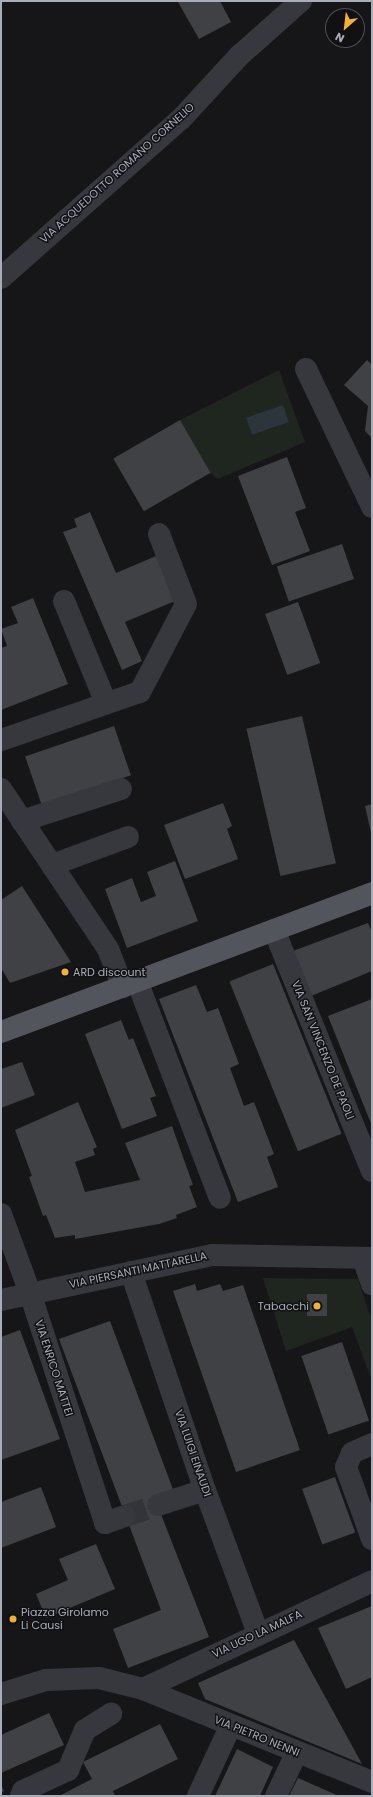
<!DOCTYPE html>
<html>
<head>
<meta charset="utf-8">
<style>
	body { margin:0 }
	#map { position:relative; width:373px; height:1797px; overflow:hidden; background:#161618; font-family:Poppins,sans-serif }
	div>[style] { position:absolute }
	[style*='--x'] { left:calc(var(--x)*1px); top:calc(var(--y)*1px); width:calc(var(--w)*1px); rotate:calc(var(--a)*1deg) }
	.green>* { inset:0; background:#1e261f }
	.water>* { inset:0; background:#2c353c; transform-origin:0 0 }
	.building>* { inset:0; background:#404145; transform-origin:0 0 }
	.minor-tunnel>* { height:22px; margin-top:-11px; transform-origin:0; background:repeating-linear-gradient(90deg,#333438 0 22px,transparent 0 33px) }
	.minor>* { height:22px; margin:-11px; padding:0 11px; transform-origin:11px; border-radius:11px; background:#37383d }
	.major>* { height:22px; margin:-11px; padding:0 11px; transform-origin:11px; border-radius:11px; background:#53555c }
	.dots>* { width:11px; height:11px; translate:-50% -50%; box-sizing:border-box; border:2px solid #111113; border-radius:50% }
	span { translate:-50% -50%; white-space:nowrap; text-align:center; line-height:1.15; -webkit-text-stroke:3px #111113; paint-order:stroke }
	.street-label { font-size:11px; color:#a8adb8 }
	.poi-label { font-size:11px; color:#a8adb8 }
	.left { translate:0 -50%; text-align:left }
	.right { translate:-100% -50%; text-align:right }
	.frame { position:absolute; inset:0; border:2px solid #a8adb8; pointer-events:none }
	.north { position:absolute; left:325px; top:8px; width:40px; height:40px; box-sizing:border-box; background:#111113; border:1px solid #4d4f55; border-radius:50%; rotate:208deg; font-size:11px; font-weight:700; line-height:16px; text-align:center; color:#a8adb8 }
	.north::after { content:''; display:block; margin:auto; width:14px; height:18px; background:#f2b134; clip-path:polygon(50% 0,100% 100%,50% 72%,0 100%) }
</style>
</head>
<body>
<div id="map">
	<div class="green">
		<div style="clip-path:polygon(279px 370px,305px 442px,218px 479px,210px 473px,180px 420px)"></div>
		<div style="clip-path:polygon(263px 1278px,358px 1279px,372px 1322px,372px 1381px,352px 1327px,286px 1351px)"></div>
	</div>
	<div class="water">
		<div style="left:283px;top:405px;width:18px;height:39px;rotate:71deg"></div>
	</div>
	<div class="building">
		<div style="clip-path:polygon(181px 1px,220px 1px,231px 22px,199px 39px,178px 2px)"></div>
		<div style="clip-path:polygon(367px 360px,372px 365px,372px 438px,365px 431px,368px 406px,344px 385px)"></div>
		<div style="left:180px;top:420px;width:61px;height:77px;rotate:60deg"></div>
		<div style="clip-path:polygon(287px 457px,306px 508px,295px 512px,310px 551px,272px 565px,238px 476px)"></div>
		<div style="clip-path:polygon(90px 512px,116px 573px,156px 556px,175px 601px,125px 622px,142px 661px,122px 670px,63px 532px,77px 527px,74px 519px)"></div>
		<div style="left:342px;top:544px;width:37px;height:69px;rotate:71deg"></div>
		<div style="clip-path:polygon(33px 598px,68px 684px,1px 710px,1px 648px,7px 646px,1px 629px,18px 623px,11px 607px)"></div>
		<div style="left:298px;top:602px;width:65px;height:35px;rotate:70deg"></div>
		<div style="left:302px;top:716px;width:151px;height:57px;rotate:77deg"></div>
		<div style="left:114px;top:726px;width:52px;height:94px;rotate:71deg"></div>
		<div style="clip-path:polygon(223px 803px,232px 826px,227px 829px,238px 859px,185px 879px,164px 825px)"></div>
		<div style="clip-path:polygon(372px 804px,372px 833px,371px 833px,365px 806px)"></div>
		<div style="clip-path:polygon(175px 861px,198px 921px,127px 948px,105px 889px,132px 878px,141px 902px,156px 896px,147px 872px)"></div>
		<div style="clip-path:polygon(22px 886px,71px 962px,10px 983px,1px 968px,1px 900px)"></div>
		<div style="clip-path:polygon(368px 923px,372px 932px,372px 971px,311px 996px,293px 951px)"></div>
		<div style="left:273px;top:964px;width:183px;height:47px;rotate:68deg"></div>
		<div style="clip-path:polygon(196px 985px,207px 1012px,218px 1008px,239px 1064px,230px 1068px,244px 1106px,254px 1102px,274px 1154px,267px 1157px,278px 1187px,238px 1202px,159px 999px)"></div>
		<div style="clip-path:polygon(372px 999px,372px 1126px,328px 1016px)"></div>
		<div style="clip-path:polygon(121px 1020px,129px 1040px,133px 1038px,156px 1096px,150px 1098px,157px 1116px,122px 1129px,85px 1034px)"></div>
		<div style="clip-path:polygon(22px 1062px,35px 1095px,1px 1108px,1px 1069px)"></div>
		<div style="clip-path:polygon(78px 1102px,97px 1147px,93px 1149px,95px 1155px,75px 1162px,85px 1192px,140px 1180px,125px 1143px,172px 1126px,193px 1185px,189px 1186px,197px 1207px,176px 1215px,177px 1218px,159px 1224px,75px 1239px,75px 1235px,55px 1238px,46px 1215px,43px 1216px,29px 1177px,32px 1176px,15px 1130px)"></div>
		<div style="clip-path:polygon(195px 1284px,197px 1291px,220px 1284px,223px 1291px,243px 1285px,300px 1450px,236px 1472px,173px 1291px)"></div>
		<div style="left:327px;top:1294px;width:22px;height:20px;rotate:90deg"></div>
		<div style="clip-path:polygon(110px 1321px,174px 1492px,155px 1499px,209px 1637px,128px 1668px,113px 1629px,161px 1610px,59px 1339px)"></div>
		<div style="clip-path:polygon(20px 1330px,60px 1439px,1px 1460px,1px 1337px)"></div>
		<div style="left:342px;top:1342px;width:83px;height:43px;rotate:71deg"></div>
		<div style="left:335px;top:1477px;width:59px;height:35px;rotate:70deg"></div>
		<div style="clip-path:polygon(41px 1487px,56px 1527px,1px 1548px,1px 1502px)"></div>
		<div style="clip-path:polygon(96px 1544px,115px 1589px,46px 1618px,36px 1594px,68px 1580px,59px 1559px)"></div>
		<div style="clip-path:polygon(372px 1606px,372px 1677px,346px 1689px,318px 1628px)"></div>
		<div style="clip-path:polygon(294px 1640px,362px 1764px,205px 1699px,198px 1683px)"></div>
		<div style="clip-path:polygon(49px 1713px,64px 1745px,1px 1773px,1px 1735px)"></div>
		<div style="clip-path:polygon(160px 1724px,178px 1759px,113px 1791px,115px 1796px,59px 1796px,92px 1779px,83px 1762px)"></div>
		<div style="clip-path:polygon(237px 1749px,273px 1767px,260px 1796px,215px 1796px)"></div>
		<div style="clip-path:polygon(298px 1778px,339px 1796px,289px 1796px)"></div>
		<div style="clip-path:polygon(1px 1784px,4px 1791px,1px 1793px)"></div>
	</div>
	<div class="minor-tunnel">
		<div style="--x:125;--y:1516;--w:35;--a:-18"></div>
	</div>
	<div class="minor">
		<div style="--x:1;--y:278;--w:240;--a:-41.5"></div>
		<div style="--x:181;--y:119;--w:86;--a:-47.4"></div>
		<div style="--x:239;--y:56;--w:83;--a:-41.6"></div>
		<div style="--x:306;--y:369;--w:153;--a:64.4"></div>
		<div style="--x:64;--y:601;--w:110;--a:67.6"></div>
		<div style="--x:1;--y:740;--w:147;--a:-19.1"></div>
		<div style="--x:140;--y:692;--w:99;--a:-62.4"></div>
		<div style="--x:186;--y:604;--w:75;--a:-111.1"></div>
		<div style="--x:1;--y:789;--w:192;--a:56.2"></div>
		<div style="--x:108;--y:949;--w:41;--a:68.5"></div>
		<div style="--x:22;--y:821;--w:104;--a:-17.9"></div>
		<div style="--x:52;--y:865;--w:81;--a:-20.2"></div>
		<div style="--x:274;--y:930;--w:260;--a:67.9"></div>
		<div style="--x:137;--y:981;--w:232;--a:69.1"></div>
		<div style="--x:1;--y:1214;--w:84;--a:69.8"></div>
		<div style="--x:30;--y:1293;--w:242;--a:71.9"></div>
		<div style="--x:105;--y:1523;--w:21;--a:-19"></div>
		<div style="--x:363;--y:1258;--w:28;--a:71"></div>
		<div style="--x:131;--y:1272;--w:230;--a:71.3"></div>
		<div style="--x:205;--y:1490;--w:153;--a:69.7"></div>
		<div style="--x:1;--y:1300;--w:216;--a:-12"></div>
		<div style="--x:212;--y:1255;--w:160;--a:1.1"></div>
		<div style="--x:372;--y:1444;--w:22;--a:156"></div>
		<div style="--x:352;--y:1453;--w:15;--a:113"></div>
		<div style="--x:346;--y:1467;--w:77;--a:70.1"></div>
		<div style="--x:158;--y:1505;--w:49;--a:-17.7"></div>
		<div style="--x:143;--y:1689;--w:253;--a:-25.2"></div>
		<div style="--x:1;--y:1694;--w:47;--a:-17.3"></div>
		<div style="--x:46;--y:1680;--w:53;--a:-2.2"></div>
		<div style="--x:99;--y:1678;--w:45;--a:14"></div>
		<div style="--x:143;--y:1689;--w:247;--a:22.1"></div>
		<div style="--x:21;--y:1796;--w:5;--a:-68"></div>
		<div style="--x:23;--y:1791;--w:50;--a:-25"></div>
		<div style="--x:68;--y:1770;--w:43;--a:-67"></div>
		<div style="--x:85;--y:1730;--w:31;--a:-32"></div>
		<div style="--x:198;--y:1796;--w:78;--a:-65.1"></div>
		<div style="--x:276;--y:1796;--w:49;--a:-64.5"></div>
	</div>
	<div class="major">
		<div style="--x:1;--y:1032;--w:396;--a:-20.5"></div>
	</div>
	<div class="dots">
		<div style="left:65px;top:972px;background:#f2b134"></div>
		<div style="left:317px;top:1306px;background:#f2b134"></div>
		<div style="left:13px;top:1619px;background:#f2b134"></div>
	</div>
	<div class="street-label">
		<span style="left:117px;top:173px;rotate:-42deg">VIA ACQUEDOTTO ROMANO CORNELIO</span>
		<span style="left:323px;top:1050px;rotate:68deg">VIA SAN VINCENZO DE PAOLI</span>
		<span style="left:138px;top:1270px;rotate:-12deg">VIA PIERSANTI MATTARELLA</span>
		<span style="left:54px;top:1368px;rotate:72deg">VIA ENRICO MATTEI</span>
		<span style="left:193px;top:1453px;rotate:71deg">VIA LUIGI EINAUDI</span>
		<span style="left:257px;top:1634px;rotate:-25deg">VIA UGO LA MALFA</span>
		<span style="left:257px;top:1736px;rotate:22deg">VIA PIETRO NENNI</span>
	</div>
	<div class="poi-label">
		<span class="left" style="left:73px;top:972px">ARD discount</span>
		<span class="right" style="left:309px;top:1306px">Tabacchi</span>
		<span class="left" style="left:21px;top:1619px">Piazza Girolamo<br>Li Causi</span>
	</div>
	<div class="frame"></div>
	<div class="north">N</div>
</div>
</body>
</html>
